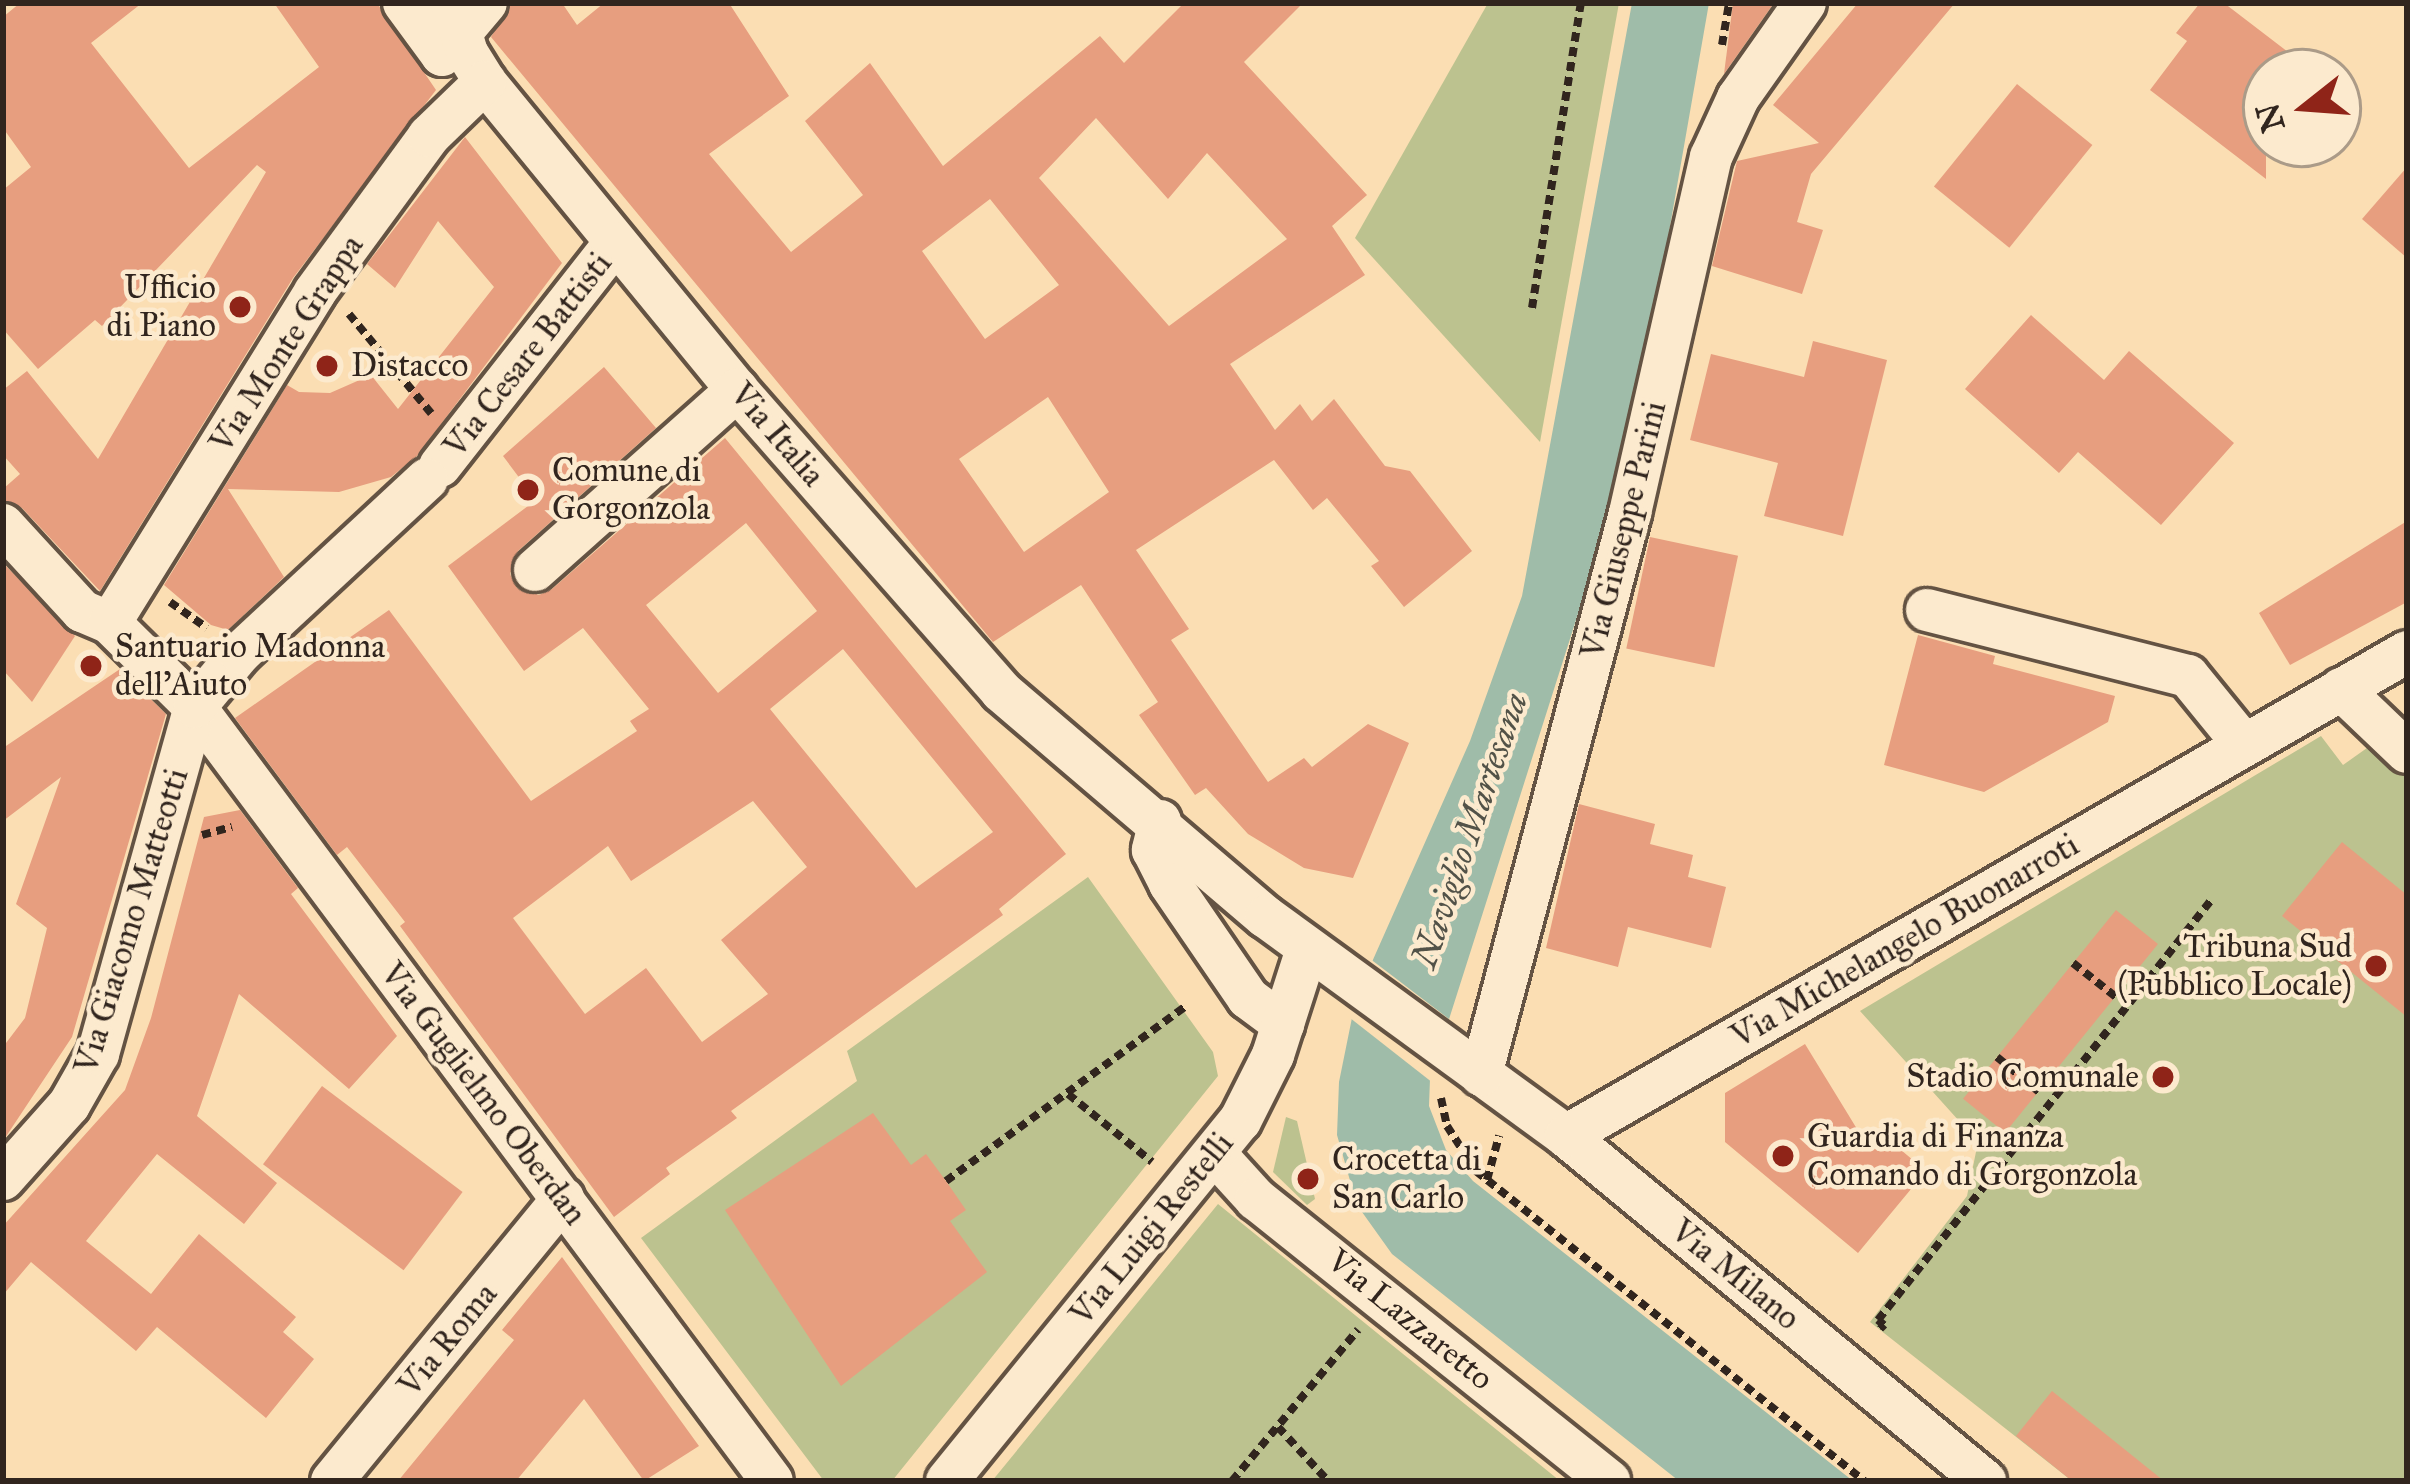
<!DOCTYPE html>
<html>
<head>
<meta charset="utf-8">
<style>
	body { margin:0 }
	#map { position:relative; width:2410px; height:1484px; overflow:hidden; background:#fbdeb3; font-family:"IM FELL Great Primer",serif }
	div>[style] { position:absolute }
	[style*='--x'] { left:calc(var(--x)*1px); top:calc(var(--y)*1px); width:calc(var(--w)*1px); rotate:calc(var(--a)*1deg) }
	.green>* { inset:0; background:#bcc28f }
	.water>* { inset:0; background:#9fbca9 }
	.pier>* { inset:0; background:#fbdeb3 }
	.building>* { inset:0; background:#e79e7f; transform-origin:0 0 }
	.path>* { height:8px; margin-top:-4px; transform-origin:0; background:repeating-linear-gradient(90deg,#31251e 0 9px,transparent 0 15px) }
	.roads { filter:drop-shadow(3px 0 #645343) drop-shadow(-3px 0 #645343) drop-shadow(0 3px #645343) drop-shadow(0 -3px #645343) }
	.minor>* { height:42px; margin:-21px; padding:0 21px; transform-origin:21px; border-radius:21px; background:#fceace }
	.dots>* { width:33px; height:33px; translate:-50% -50%; box-sizing:border-box; border:6px solid #fceace; border-radius:50% }
	span { translate:-50% -50%; white-space:nowrap; text-align:center; line-height:1.15; -webkit-text-stroke:9px #fceace; paint-order:stroke }
	.poi-label { font-size:33px; color:#31251e }
	.right { translate:-100% -50%; text-align:right }
	.left { translate:0 -50%; text-align:left }
	.street-label { font-size:33px; color:#31251e }
	.water-label { font-size:36px; color:#525248; font-style:italic }
	.frame { position:absolute; inset:0; border:6px solid #31251e; pointer-events:none }
	.north { position:absolute; left:2242px; top:48px; width:120px; height:120px; box-sizing:border-box; background:#fceace; border:3px solid #ab9b88; border-radius:50%; rotate:253deg; font-size:33px; font-weight:700; line-height:48px; text-align:center; color:#31251e }
	.north::after { content:''; display:block; margin:auto; width:42px; height:54px; background:#8f2418; clip-path:polygon(50% 0,100% 100%,50% 72%,0 100%) }
</style>
</head>
<body>
<div id="map">
	<div class="green">
		<div style="clip-path:polygon(1488px 3px,1619px 3px,1540px 442px,1355px 238px)"></div>
		<div style="clip-path:polygon(2321px 736px,2343px 765px,2374px 743px,2407px 774px,2407px 1481px,2072px 1481px,1870px 1322px,1967px 1196px,1978px 1142px,1860px 1011px)"></div>
		<div style="clip-path:polygon(1088px 877px,1213px 1052px,1218px 1076px,892px 1481px,824px 1481px,641px 1238px,857px 1081px,847px 1051px)"></div>
		<div style="clip-path:polygon(1286px 1117px,1297px 1121px,1315px 1199px,1307px 1205px,1273px 1172px)"></div>
		<div style="clip-path:polygon(1218px 1204px,1387px 1341px,1560px 1481px,992px 1481px)"></div>
	</div>
	<div class="water">
		<div style="clip-path:polygon(1632px 3px,1709px 3px,1632px 444px,1430px 1079px,1429px 1106px,1446px 1150px,1473px 1181px,1853px 1481px,1679px 1481px,1392px 1254px,1357px 1205px,1337px 1135px,1339px 1082px,1356px 998px,1470px 741px,1522px 596px)"></div>
	</div>
	<div class="pier">
		<div style="clip-path:polygon(1369px 958px,1449px 1019px,1433px 1083px,1345px 1014px)"></div>
	</div>
	<div class="building">
		<div style="clip-path:polygon(20px 3px,142px 3px,91px 43px,189px 168px,319px 67px,274px 3px,377px 3px,436px 90px,293px 278px,100px 591px,22px 508px,3px 500px,3px 489px,20px 474px,3px 455px,3px 390px,27px 371px,98px 459px,266px 172px,257px 165px,102px 326px,95px 320px,38px 369px,3px 329px,3px 190px,31px 167px,3px 128px,3px 17px)"></div>
		<div style="clip-path:polygon(evenodd,511px 3px,562px 3px,577px 25px,604px 3px,729px 3px,789px 96px,709px 154px,791px 252px,863px 195px,805px 121px,870px 63px,943px 166px,1100px 36px,1124px 63px,1184px 3px,1303px 3px,1244px 62px,1367px 195px,1332px 226px,1365px 275px,1230px 364px,1275px 430px,1300px 404px,1312px 421px,1334px 399px,1385px 466px,1410px 471px,1472px 551px,1404px 607px,1371px 566px,1379px 561px,1327px 498px,1313px 510px,1274px 460px,1136px 550px,1189px 629px,1171px 640px,1268px 782px,1304px 758px,1312px 767px,1368px 724px,1409px 743px,1353px 878px,1304px 868px,1248px 834px,1206px 788px,1195px 795px,1139px 715px,1158px 702px,1081px 585px,993px 642px,491px 37px,511px 3px,1096px 118px,1168px 199px,1207px 153px,1287px 239px,1169px 326px,1039px 178px,1096px 118px,511px 3px,990px 199px,1059px 285px,985px 339px,922px 251px,990px 199px,511px 3px,1048px 397px,1109px 492px,1024px 552px,959px 459px,1048px 397px)"></div>
		<div style="clip-path:polygon(1733px 3px,1774px 3px,1724px 74px)"></div>
		<div style="clip-path:polygon(1858px 3px,1955px 3px,1811px 174px,1797px 222px,1823px 230px,1802px 294px,1712px 266px,1737px 161px,1819px 143px,1773px 105px)"></div>
		<div style="clip-path:polygon(2200px 3px,2224px 3px,2314px 72px,2266px 72px,2266px 179px,2150px 90px,2187px 41px,2176px 33px)"></div>
		<div style="left:2017px;top:84px;width:97px;height:132px;rotate:39deg"></div>
		<div style="clip-path:polygon(465px 137px,562px 263px,417px 456px,391px 477px,339px 492px,228px 489px,284px 577px,228px 630px,211px 625px,164px 585px,287px 385px,299px 392px,330px 393px,371px 375px,398px 409px,494px 287px,438px 221px,395px 288px,367px 264px)"></div>
		<div style="clip-path:polygon(2407px 167px,2407px 258px,2362px 219px)"></div>
		<div style="clip-path:polygon(2031px 315px,2104px 380px,2129px 351px,2234px 443px,2161px 525px,2078px 452px,2059px 473px,1965px 389px)"></div>
		<div style="clip-path:polygon(1813px 341px,1887px 360px,1843px 536px,1764px 516px,1778px 463px,1690px 440px,1711px 354px,1804px 377px)"></div>
		<div style="clip-path:polygon(evenodd,604px 367px,656px 428px,518px 551px,510px 574px,517px 588px,539px 595px,552px 589px,725px 438px,1066px 854px,999px 909px,1003px 915px,731px 1111px,737px 1118px,666px 1168px,670px 1174px,614px 1217px,400px 926px,405px 922px,347px 847px,337px 855px,235px 718px,389px 610px,531px 801px,637px 731px,630px 721px,649px 709px,583px 628px,524px 671px,448px 566px,536px 500px,503px 456px,604px 367px,746px 523px,817px 611px,718px 693px,646px 605px,746px 523px,604px 367px,843px 649px,993px 832px,916px 888px,770px 709px,843px 649px,604px 367px,753px 801px,807px 867px,721px 940px,768px 994px,702px 1042px,646px 968px,585px 1014px,513px 918px,608px 846px,631px 881px,753px 801px)"></div>
		<div style="clip-path:polygon(2407px 521px,2407px 602px,2290px 665px,2259px 613px)"></div>
		<div style="left:1650px;top:537px;width:90px;height:114px;rotate:12deg"></div>
		<div style="clip-path:polygon(3px 563px,75px 636px,32px 702px,3px 670px)"></div>
		<div style="clip-path:polygon(1918px 635px,1995px 656px,1993px 664px,2115px 696px,2108px 722px,1984px 792px,1884px 765px)"></div>
		<div style="clip-path:polygon(120px 669px,166px 714px,72px 1037px,3px 1141px,3px 1047px,25px 1018px,47px 928px,16px 904px,61px 777px,3px 821px,3px 748px)"></div>
		<div style="clip-path:polygon(1579px 804px,1655px 824px,1650px 844px,1693px 855px,1688px 877px,1726px 887px,1711px 948px,1628px 927px,1618px 967px,1546px 948px)"></div>
		<div style="clip-path:polygon(240px 810px,298px 888px,291px 894px,397px 1036px,349px 1089px,239px 994px,197px 1116px,277px 1183px,244px 1224px,157px 1154px,86px 1241px,151px 1294px,199px 1234px,296px 1317px,283px 1332px,314px 1359px,266px 1418px,157px 1327px,136px 1351px,31px 1262px,3px 1295px,3px 1226px,125px 1090px,151px 1018px,204px 817px)"></div>
		<div style="clip-path:polygon(2342px 842px,2407px 895px,2407px 1017px,2282px 916px)"></div>
		<div style="left:2116px;top:910px;width:54px;height:243px;rotate:39deg"></div>
		<div style="clip-path:polygon(1805px 1044px,1865px 1142px,1876px 1129px,1926px 1171px,1858px 1253px,1725px 1142px,1725px 1093px)"></div>
		<div style="left:322px;top:1086px;width:176px;height:98px;rotate:37deg"></div>
		<div style="clip-path:polygon(873px 1113px,911px 1165px,926px 1154px,946px 1181px,966px 1210px,950px 1221px,987px 1272px,841px 1386px,725px 1210px)"></div>
		<div style="clip-path:polygon(562px 1257px,699px 1446px,644px 1481px,584px 1399px,516px 1481px,398px 1481px,514px 1340px,502px 1330px)"></div>
		<div style="clip-path:polygon(2052px 1391px,2164px 1481px,2072px 1481px,2016px 1436px)"></div>
	</div>
	<div class="path">
		<div style="--x:1722;--y:45;--w:43;--a:-80.5"></div>
		<div style="--x:1532;--y:308;--w:309;--a:-80.9"></div>
		<div style="--x:349;--y:314;--w:129;--a:50.4"></div>
		<div style="--x:170;--y:602;--w:45;--a:35.1"></div>
		<div style="--x:202;--y:835;--w:31;--a:-15"></div>
		<div style="--x:2073;--y:963;--w:55;--a:38.3"></div>
		<div style="--x:1997;--y:1057;--w:55;--a:39.8"></div>
		<div style="--x:1068;--y:1094;--w:108;--a:39"></div>
		<div style="--x:1441;--y:1098;--w:29;--a:78"></div>
		<div style="--x:1447;--y:1126;--w:54;--a:57.2"></div>
		<div style="--x:1476;--y:1171;--w:497;--a:38.6"></div>
		<div style="--x:1487;--y:1180;--w:46;--a:-74.7"></div>
		<div style="--x:946;--y:1181;--w:297;--a:-36.1"></div>
		<div style="--x:1880;--y:1329;--w:6;--a:-45"></div>
		<div style="--x:1884;--y:1325;--w:8;--a:-140"></div>
		<div style="--x:1878;--y:1320;--w:537;--a:-51.57"></div>
		<div style="--x:1278;--y:1427;--w:74;--a:47.2"></div>
		<div style="--x:1232;--y:1481;--w:197;--a:-50.2"></div>
	</div>
	<div class="roads">
		<div class="minor">
			<div style="--x:404;--y:3;--w:64;--a:53.8"></div>
			<div style="--x:442;--y:55;--w:68;--a:-49.8"></div>
			<div style="--x:452;--y:3;--w:52;--a:73.3"></div>
			<div style="--x:467;--y:53;--w:34;--a:58"></div>
			<div style="--x:485;--y:82;--w:398;--a:50.7"></div>
			<div style="--x:737;--y:390;--w:400;--a:48.7"></div>
			<div style="--x:1001;--y:691;--w:348;--a:40.5"></div>
			<div style="--x:1266;--y:917;--w:371;--a:36.1"></div>
			<div style="--x:1566;--y:1136;--w:543;--a:39.47"></div>
			<div style="--x:440;--y:466;--w:283;--a:-51.9"></div>
			<div style="--x:3;--y:525;--w:117;--a:47.4"></div>
			<div style="--x:82;--y:611;--w:30;--a:23"></div>
			<div style="--x:110;--y:623;--w:120;--a:44.7"></div>
			<div style="--x:195;--y:707;--w:965;--a:53.3"></div>
			<div style="--x:535;--y:570;--w:271;--a:-41.7"></div>
			<div style="--x:1927;--y:610;--w:269;--a:14.2"></div>
			<div style="--x:2188;--y:676;--w:89;--a:50.9"></div>
			<div style="--x:110;--y:623;--w:389;--a:-58.2"></div>
			<div style="--x:315;--y:292;--w:193;--a:-53.8"></div>
			<div style="--x:429;--y:136;--w:78;--a:-44"></div>
			<div style="--x:2341;--y:689;--w:91;--a:43.7"></div>
			<div style="--x:1160;--y:821;--w:30;--a:104"></div>
			<div style="--x:1153;--y:850;--w:38;--a:63"></div>
			<div style="--x:1170;--y:884;--w:138;--a:55.6"></div>
			<div style="--x:1248;--y:998;--w:44;--a:36.6"></div>
			<div style="--x:1481;--y:1075;--w:581;--a:-75.15"></div>
			<div style="--x:1630;--y:513;--w:365;--a:-77.2"></div>
			<div style="--x:1711;--y:157;--w:65;--a:-65.4"></div>
			<div style="--x:1738;--y:98;--w:116;--a:-54.8"></div>
			<div style="--x:1566;--y:1136;--w:970;--a:-29.92"></div>
			<div style="--x:1215;--y:1154;--w:61;--a:47.7"></div>
			<div style="--x:1256;--y:1199;--w:452;--a:38.6"></div>
			<div style="--x:3;--y:1179;--w:99;--a:-48.3"></div>
			<div style="--x:69;--y:1105;--w:59;--a:-60.4"></div>
			<div style="--x:98;--y:1054;--w:360;--a:-74.4"></div>
			<div style="--x:195;--y:707;--w:70;--a:-50.2"></div>
			<div style="--x:240;--y:653;--w:255;--a:-42.9"></div>
			<div style="--x:332;--y:1481;--w:365;--a:-50.7"></div>
			<div style="--x:947;--y:1481;--w:464;--a:-50.9"></div>
			<div style="--x:1240;--y:1121;--w:74;--a:-63.4"></div>
			<div style="--x:1273;--y:1055;--w:111;--a:-72.2"></div>
		</div>
	</div>
	<div class="dots">
		<div style="left:240px;top:307px;background:#8f2418"></div>
		<div style="left:327px;top:366px;background:#8f2418"></div>
		<div style="left:528px;top:490px;background:#8f2418"></div>
		<div style="left:91px;top:666px;background:#8f2418"></div>
		<div style="left:2376px;top:966px;background:#8f2418"></div>
		<div style="left:2163px;top:1077px;background:#8f2418"></div>
		<div style="left:1783px;top:1156px;background:#8f2418"></div>
		<div style="left:1308px;top:1179px;background:#8f2418"></div>
	</div>
	<div class="poi-label">
		<span class="right" style="left:216px;top:307px">Ufficio<br>di Piano</span>
		<span class="left" style="left:351px;top:366px">Distacco</span>
		<span class="left" style="left:552px;top:490px">Comune di<br>Gorgonzola</span>
		<span class="left" style="left:115px;top:666px">Santuario Madonna<br>dell'Aiuto</span>
		<span class="right" style="left:2352px;top:966px">Tribuna Sud<br>(Pubblico Locale)</span>
		<span class="right" style="left:2139px;top:1077px">Stadio Comunale</span>
		<span class="left" style="left:1807px;top:1156px">Guardia di Finanza<br>Comando di Gorgonzola</span>
		<span class="left" style="left:1332px;top:1179px">Crocetta di<br>San Carlo</span>
	</div>
	<div class="street-label">
		<span style="left:287px;top:344px;rotate:-57deg">Via Monte Grappa</span>
		<span style="left:528px;top:355px;rotate:-52deg">Via Cesare Battisti</span>
		<span style="left:777px;top:435px;rotate:49deg">Via Italia</span>
		<span style="left:1624px;top:530px;rotate:-76deg">Via Giuseppe Parini</span>
		<span style="left:132px;top:921px;rotate:-73deg">Via Giacomo Matteotti</span>
		<span style="left:1905px;top:941px;rotate:-30deg">Via Michelangelo Buonarroti</span>
		<span style="left:483px;top:1094px;rotate:53deg">Via Guglielmo Oberdan</span>
		<span style="left:1152px;top:1229px;rotate:-51deg">Via Luigi Restelli</span>
		<span style="left:1735px;top:1275px;rotate:39deg">Via Milano</span>
		<span style="left:1410px;top:1320px;rotate:39deg">Via Lazzaretto</span>
		<span style="left:448px;top:1340px;rotate:-51deg">Via Roma</span>
	</div>
	<div class="water-label">
		<span style="left:1470px;top:830px;rotate:-71deg">Naviglio Martesana</span>
	</div>
	<div class="frame"></div>
	<div class="north">N</div>
</div>
</body>
</html>
